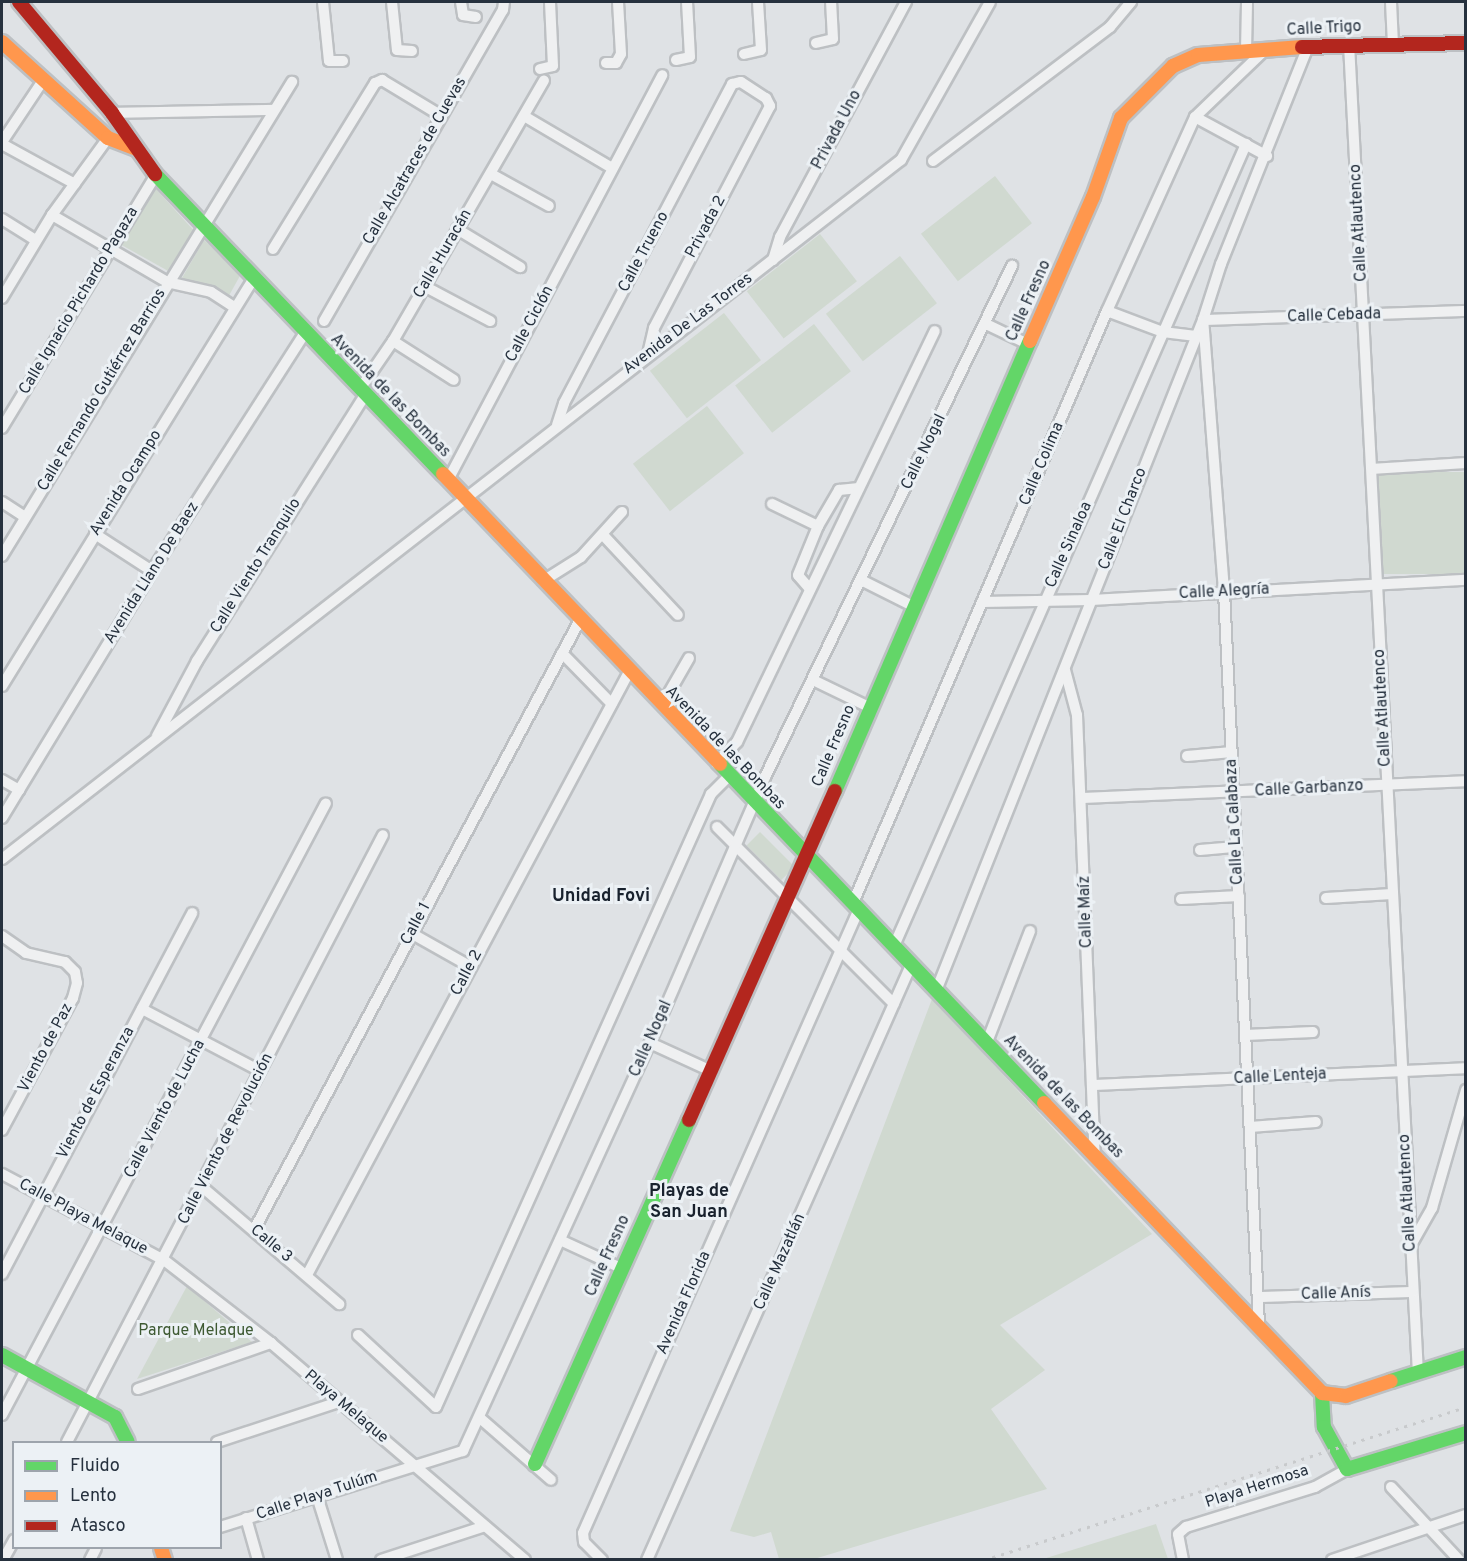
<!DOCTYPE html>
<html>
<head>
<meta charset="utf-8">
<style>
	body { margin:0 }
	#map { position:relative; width:1467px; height:1561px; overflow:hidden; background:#dfe2e5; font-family:Overpass,sans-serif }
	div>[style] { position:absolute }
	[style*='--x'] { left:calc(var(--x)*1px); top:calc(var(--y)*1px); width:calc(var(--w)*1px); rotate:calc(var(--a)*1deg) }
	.green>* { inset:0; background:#d0d9d0; transform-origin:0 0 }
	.roads { filter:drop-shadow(2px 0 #bdc0c3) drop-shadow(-2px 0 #bdc0c3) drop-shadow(0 2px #bdc0c3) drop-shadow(0 -2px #bdc0c3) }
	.street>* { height:10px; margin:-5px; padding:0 5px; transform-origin:5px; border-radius:5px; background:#eff0f1 }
	.fast>* { height:14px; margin:-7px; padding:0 7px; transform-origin:7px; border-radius:7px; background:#63d668 }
	.slow>* { height:14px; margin:-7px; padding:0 7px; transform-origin:7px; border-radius:7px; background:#ff974d }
	.jam>* { height:14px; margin:-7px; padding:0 7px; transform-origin:7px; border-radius:7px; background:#b3261e }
	.rail>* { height:3px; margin-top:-1.5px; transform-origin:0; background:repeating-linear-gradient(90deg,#c8cacc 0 3px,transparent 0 9px) }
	span { translate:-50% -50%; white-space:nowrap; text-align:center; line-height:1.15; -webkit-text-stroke:6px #ecf1f5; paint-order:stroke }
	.street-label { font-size:16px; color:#26313e }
	.park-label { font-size:16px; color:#3e5a33 }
	.neighbourhood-label { font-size:18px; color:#19222e; font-weight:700 }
	.frame { position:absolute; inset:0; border:3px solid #26313e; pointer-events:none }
	.legend { position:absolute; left:12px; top:1441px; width:210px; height:108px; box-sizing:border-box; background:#ecf1f5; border:2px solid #9da4ac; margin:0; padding:8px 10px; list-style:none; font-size:18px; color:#26313e }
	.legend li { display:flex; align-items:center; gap:12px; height:30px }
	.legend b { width:30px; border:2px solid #9da4ac }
</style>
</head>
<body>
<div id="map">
	<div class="green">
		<div style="left:995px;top:176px;width:60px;height:94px;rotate:52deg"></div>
		<div style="clip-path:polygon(154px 187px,197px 234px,170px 272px,118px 243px)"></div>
		<div style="left:820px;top:234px;width:60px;height:93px;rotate:52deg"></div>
		<div style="clip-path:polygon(204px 240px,241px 274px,226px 301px,182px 278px)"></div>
		<div style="left:900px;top:256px;width:60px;height:94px;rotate:52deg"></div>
		<div style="left:724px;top:313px;width:60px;height:94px;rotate:52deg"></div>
		<div style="left:814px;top:324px;width:60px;height:100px;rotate:52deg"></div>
		<div style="left:707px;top:406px;width:60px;height:94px;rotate:52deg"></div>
		<div style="left:1465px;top:472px;width:102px;height:86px;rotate:90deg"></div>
		<div style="left:760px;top:832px;width:49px;height:19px;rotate:45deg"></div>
		<div style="clip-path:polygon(932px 999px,1152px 1234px,1000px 1325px,1045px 1370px,991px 1409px,1047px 1489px,814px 1559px,779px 1559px,771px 1532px,754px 1537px,730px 1531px)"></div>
		<div style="clip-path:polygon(187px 1286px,252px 1342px,137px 1379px)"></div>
		<div style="clip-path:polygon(1156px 1524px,1168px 1559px,1043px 1559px)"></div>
	</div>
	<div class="roads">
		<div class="street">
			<div style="--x:323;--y:2;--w:59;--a:84.2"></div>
			<div style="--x:329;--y:61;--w:14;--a:0"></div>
			<div style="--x:392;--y:2;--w:48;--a:84.1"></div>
			<div style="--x:397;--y:50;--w:15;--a:4"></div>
			<div style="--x:461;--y:2;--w:13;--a:81"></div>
			<div style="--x:463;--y:15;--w:13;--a:9"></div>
			<div style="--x:1391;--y:2;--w:42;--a:87.3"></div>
			<div style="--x:816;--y:43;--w:17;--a:-13"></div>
			<div style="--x:833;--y:39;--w:37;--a:-93"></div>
			<div style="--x:1349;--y:44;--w:1330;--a:87.03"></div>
			<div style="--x:1246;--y:51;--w:49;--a:-88.8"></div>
			<div style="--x:744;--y:54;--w:17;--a:-13"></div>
			<div style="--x:761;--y:50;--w:48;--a:-93.6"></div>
			<div style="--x:676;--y:60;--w:14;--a:-12"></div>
			<div style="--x:690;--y:57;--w:55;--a:-93.1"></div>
			<div style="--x:606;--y:63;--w:10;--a:0"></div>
			<div style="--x:616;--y:63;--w:10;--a:-61"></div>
			<div style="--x:621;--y:54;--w:52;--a:-93.3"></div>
			<div style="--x:540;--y:69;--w:13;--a:-13"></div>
			<div style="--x:553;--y:66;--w:64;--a:-92.7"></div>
			<div style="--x:112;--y:113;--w:162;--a:-1.1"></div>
			<div style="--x:524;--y:116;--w:102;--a:30.6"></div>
			<div style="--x:1195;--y:117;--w:82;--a:28.4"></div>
			<div style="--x:2;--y:142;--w:76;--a:-56.3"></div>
			<div style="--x:2;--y:144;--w:83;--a:28.7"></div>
			<div style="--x:933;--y:161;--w:222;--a:-37.1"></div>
			<div style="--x:1110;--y:27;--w:33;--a:-50"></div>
			<div style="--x:491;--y:174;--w:66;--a:28.9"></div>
			<div style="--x:52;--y:215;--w:133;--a:30.2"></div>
			<div style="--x:167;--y:282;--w:45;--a:12.8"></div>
			<div style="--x:211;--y:292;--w:27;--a:33"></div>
			<div style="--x:2;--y:219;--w:40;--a:32"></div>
			<div style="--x:457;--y:229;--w:74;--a:31.1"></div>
			<div style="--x:273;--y:249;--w:195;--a:-58.4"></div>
			<div style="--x:375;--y:83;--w:8;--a:-23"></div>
			<div style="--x:382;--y:80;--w:68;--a:31.1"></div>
			<div style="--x:773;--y:260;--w:24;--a:-73"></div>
			<div style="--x:780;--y:237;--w:267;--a:-61.8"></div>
			<div style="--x:424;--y:286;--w:75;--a:27.9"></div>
			<div style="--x:2;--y:298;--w:97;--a:-58.9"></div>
			<div style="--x:52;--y:215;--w:95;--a:-54"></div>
			<div style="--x:1107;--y:311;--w:60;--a:20.6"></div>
			<div style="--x:1163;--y:332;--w:31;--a:7"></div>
			<div style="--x:324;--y:321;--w:359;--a:-60.1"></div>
			<div style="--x:503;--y:10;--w:8;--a:-83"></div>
			<div style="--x:986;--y:324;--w:47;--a:25.5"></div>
			<div style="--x:393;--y:341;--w:72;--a:32.6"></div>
			<div style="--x:360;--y:389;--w:58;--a:-55.5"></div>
			<div style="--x:393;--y:341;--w:301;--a:-59.9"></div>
			<div style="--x:557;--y:425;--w:23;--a:-72"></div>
			<div style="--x:564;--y:403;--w:361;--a:-62.2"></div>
			<div style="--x:732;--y:84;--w:9;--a:-13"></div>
			<div style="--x:741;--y:82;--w:30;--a:33"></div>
			<div style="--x:766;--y:98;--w:9;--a:63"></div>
			<div style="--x:770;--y:106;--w:250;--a:117.6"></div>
			<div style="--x:654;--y:328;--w:28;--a:103"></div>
			<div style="--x:2;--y:428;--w:296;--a:-58.7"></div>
			<div style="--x:1372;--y:469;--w:94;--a:-3.7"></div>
			<div style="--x:448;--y:480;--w:458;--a:-62.1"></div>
			<div style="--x:2;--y:502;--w:27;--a:33"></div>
			<div style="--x:772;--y:504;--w:51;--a:25.6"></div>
			<div style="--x:95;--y:534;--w:68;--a:33"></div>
			<div style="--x:604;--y:536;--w:108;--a:46.9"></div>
			<div style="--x:2;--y:556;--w:556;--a:-58.54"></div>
			<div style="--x:861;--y:580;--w:58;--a:26.6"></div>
			<div style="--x:543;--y:581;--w:45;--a:-32.3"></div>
			<div style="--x:581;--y:557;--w:61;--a:-47.7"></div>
			<div style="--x:810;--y:589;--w:18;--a:-131"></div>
			<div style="--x:798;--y:575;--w:53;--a:-67.8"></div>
			<div style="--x:818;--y:526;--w:42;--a:-59.7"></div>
			<div style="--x:839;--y:490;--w:20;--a:-6"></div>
			<div style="--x:982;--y:602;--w:109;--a:-1.1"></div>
			<div style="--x:1091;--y:600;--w:376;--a:-3.1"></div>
			<div style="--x:562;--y:653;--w:71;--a:45.6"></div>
			<div style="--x:1065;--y:670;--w:47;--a:75.1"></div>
			<div style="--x:1077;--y:715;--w:441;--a:87.7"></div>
			<div style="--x:813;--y:680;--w:62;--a:25.7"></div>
			<div style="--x:2;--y:686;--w:477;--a:-58.3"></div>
			<div style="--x:662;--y:705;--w:54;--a:-60.1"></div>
			<div style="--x:157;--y:736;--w:85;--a:-61.9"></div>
			<div style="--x:197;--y:661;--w:315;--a:-57.7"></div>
			<div style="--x:1187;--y:756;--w:45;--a:-5.1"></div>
			<div style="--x:717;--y:764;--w:30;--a:-48"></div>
			<div style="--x:737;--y:742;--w:456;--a:-64.3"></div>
			<div style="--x:2;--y:780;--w:20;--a:30"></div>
			<div style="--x:1082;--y:798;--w:384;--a:-2.5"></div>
			<div style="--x:2;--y:818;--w:289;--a:-58.7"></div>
			<div style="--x:152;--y:571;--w:285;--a:-57.3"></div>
			<div style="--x:717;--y:827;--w:250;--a:45"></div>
			<div style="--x:1200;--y:850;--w:36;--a:-5"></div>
			<div style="--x:2;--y:859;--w:1139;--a:-37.87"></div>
			<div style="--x:901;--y:160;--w:181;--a:-60.6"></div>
			<div style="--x:1326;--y:898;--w:66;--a:-3.5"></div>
			<div style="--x:1181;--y:899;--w:58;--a:-3"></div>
			<div style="--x:853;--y:903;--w:644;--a:-66.78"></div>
			<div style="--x:1107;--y:311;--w:213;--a:-65.6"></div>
			<div style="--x:1195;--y:117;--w:98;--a:-43.8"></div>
			<div style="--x:411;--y:933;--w:69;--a:29.5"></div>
			<div style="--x:2;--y:936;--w:29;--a:35"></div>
			<div style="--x:26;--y:953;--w:40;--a:13"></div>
			<div style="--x:65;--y:962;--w:14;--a:45"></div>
			<div style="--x:75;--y:972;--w:11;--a:80"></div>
			<div style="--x:77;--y:983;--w:16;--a:105"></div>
			<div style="--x:73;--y:998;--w:150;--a:118.3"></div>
			<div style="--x:894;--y:946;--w:876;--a:-66.3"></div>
			<div style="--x:936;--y:991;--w:722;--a:-68.3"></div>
			<div style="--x:1203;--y:320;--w:59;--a:-72.2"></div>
			<div style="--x:1221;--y:264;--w:235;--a:-68.2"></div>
			<div style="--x:142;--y:1009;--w:133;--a:27.7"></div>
			<div style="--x:1245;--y:1035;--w:68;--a:-2.5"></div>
			<div style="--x:987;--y:1042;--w:119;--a:-68.8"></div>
			<div style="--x:650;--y:1043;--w:65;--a:24.6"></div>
			<div style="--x:1094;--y:1085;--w:372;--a:-2.6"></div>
			<div style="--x:1250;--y:1127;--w:66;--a:-4.3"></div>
			<div style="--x:2;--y:1174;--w:183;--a:28"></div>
			<div style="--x:164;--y:1260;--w:135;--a:37.8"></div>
			<div style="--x:271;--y:1343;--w:334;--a:40.5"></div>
			<div style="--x:201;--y:1186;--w:182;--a:40.5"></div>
			<div style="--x:254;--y:1230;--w:692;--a:-61.88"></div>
			<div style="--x:560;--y:1240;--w:67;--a:24.7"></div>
			<div style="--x:1411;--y:1245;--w:43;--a:-60.4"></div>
			<div style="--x:1432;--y:1208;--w:123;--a:-73.9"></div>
			<div style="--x:2;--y:1274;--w:408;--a:-62.2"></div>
			<div style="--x:307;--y:1275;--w:684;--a:-61.9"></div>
			<div style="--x:1259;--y:1297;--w:154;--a:-1.9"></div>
			<div style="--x:1259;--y:1325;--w:735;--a:-92.73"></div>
			<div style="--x:1224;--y:591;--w:272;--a:-94.4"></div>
			<div style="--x:1203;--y:320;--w:263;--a:-2"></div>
			<div style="--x:358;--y:1335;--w:106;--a:42.7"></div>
			<div style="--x:436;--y:1407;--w:672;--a:-65.84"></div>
			<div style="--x:711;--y:794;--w:25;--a:-45"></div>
			<div style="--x:138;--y:1389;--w:141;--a:-19.1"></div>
			<div style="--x:2;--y:1415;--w:692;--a:-62.1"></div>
			<div style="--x:480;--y:1418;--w:94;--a:41.1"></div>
			<div style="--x:67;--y:1442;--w:684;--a:-62.5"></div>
			<div style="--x:217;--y:1442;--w:128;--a:-18.2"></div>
			<div style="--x:1391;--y:1487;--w:100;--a:47"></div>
			<div style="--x:317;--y:1496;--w:67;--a:72.6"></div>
			<div style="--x:246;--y:1518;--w:44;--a:74.1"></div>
			<div style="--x:220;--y:1527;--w:255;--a:-17.4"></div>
			<div style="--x:463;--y:1451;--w:449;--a:-65.4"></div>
			<div style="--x:650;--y:1043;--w:290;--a:-66.6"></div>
			<div style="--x:765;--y:777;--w:568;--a:-64.2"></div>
			<div style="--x:3;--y:1560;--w:23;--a:-61"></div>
			<div style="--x:90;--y:1560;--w:13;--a:-63"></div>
			<div style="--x:381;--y:1560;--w:109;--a:-18.1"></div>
			<div style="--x:602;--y:1560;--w:25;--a:-135"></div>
			<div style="--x:584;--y:1542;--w:9;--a:-96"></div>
			<div style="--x:583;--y:1533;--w:682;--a:-66.14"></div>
			<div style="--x:647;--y:1560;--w:651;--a:-66.07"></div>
			<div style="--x:1183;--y:1560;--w:26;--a:-101"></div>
			<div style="--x:1178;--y:1534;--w:11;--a:-41"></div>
			<div style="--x:1186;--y:1527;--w:135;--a:-17.2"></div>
			<div style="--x:1315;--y:1487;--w:37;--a:-29"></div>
			<div style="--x:1332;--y:1560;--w:141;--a:-18.6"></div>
		</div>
		<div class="fast">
			<div style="--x:155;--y:174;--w:416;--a:46.2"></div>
			<div style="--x:720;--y:764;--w:469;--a:46.3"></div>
			<div style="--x:835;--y:791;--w:490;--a:-66.6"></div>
			<div style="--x:2;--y:1355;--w:129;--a:28.8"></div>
			<div style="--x:115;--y:1417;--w:28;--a:63"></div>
			<div style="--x:1391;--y:1381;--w:79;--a:-17.7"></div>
			<div style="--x:1322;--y:1393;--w:34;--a:87"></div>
			<div style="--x:1324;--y:1427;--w:48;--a:61.3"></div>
			<div style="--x:1347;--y:1469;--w:124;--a:-16.8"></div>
			<div style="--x:535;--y:1464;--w:377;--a:-65.9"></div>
		</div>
		<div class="slow">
			<div style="--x:2;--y:42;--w:143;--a:42.2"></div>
			<div style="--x:108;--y:138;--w:30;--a:21"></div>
			<div style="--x:1030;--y:341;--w:157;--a:-66.4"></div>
			<div style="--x:1093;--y:197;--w:84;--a:-70.5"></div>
			<div style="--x:1121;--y:118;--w:74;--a:-45"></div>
			<div style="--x:1173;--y:66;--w:27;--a:-24"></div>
			<div style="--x:1198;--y:55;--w:104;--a:-4.4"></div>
			<div style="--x:443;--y:474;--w:401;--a:46.3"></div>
			<div style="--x:1044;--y:1103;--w:402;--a:46.2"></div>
			<div style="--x:1322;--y:1393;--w:24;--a:7"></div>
			<div style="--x:1346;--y:1396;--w:47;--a:-18.4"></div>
			<div style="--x:161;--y:1548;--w:13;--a:72"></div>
		</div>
		<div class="jam">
			<div style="--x:19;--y:2;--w:145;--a:50"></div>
			<div style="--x:112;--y:113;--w:75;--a:54.8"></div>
			<div style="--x:1302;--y:47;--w:164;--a:-1.4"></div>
			<div style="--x:689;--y:1120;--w:360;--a:-66.1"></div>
		</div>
	</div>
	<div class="rail">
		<div style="--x:984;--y:1560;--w:506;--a:-17.61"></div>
	</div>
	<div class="street-label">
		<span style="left:1324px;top:29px;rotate:-3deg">Calle Trigo</span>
		<span style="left:837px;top:130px;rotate:-62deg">Privada Uno</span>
		<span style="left:415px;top:161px;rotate:-60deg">Calle Alcatraces de Cuevas</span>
		<span style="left:1359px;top:223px;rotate:-93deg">Calle Atlautenco</span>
		<span style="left:706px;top:227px;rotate:-62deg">Privada 2</span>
		<span style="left:644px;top:252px;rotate:-62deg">Calle Trueno</span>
		<span style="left:443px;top:254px;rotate:-60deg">Calle Huracán</span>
		<span style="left:79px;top:301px;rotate:-59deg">Calle Ignacio Pichardo Pagaza</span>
		<span style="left:1029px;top:301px;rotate:-66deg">Calle Fresno</span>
		<span style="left:1334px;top:316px;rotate:-2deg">Calle Cebada</span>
		<span style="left:530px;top:324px;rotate:-62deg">Calle Ciclón</span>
		<span style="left:688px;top:324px;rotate:-37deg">Avenida De Las Torres</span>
		<span style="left:102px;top:390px;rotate:-59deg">Calle Fernando Gutiérrez Barrios</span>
		<span style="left:390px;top:396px;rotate:46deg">Avenida de las Bombas</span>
		<span style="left:924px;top:452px;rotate:-64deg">Calle Nogal</span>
		<span style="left:1042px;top:464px;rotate:-67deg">Calle Colima</span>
		<span style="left:126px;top:483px;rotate:-58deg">Avenida Ocampo</span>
		<span style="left:1123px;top:519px;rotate:-69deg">Calle El Charco</span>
		<span style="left:1069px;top:545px;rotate:-66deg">Calle Sinaloa</span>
		<span style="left:256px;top:566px;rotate:-58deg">Calle Viento Tranquilo</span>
		<span style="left:152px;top:573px;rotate:-58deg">Avenida Llano De Baez</span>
		<span style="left:1224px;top:592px;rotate:-3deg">Calle Alegría</span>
		<span style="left:1383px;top:708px;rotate:-93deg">Calle Atlautenco</span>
		<span style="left:834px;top:746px;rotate:-67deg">Calle Fresno</span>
		<span style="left:725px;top:748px;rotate:46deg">Avenida de las Bombas</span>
		<span style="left:1309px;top:789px;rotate:-3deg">Calle Garbanzo</span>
		<span style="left:1235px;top:822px;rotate:-93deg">Calle La Calabaza</span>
		<span style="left:1086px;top:912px;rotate:-92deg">Calle Maíz</span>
		<span style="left:416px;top:924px;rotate:-62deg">Calle 1</span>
		<span style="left:467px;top:973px;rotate:-62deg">Calle 2</span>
		<span style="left:651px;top:1039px;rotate:-66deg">Calle Nogal</span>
		<span style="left:46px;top:1048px;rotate:-62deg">Viento de Paz</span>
		<span style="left:1280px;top:1077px;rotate:-3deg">Calle Lenteja</span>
		<span style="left:96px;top:1093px;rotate:-62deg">Viento de Esperanza</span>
		<span style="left:1063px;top:1097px;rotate:46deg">Avenida de las Bombas</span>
		<span style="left:165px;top:1109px;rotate:-62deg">Calle Viento de Lucha</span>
		<span style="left:226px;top:1139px;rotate:-63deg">Calle Viento de Revolución</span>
		<span style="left:1408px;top:1193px;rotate:-93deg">Calle Atlautenco</span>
		<span style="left:83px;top:1217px;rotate:28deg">Calle Playa Melaque</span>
		<span style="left:271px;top:1244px;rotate:40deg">Calle 3</span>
		<span style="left:608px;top:1256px;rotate:-66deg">Calle Fresno</span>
		<span style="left:780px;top:1262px;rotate:-66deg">Calle Mazatlán</span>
		<span style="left:1336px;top:1294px;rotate:-2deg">Calle Anís</span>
		<span style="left:684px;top:1303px;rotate:-66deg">Avenida Florida</span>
		<span style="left:346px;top:1407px;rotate:40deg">Playa Melaque</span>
		<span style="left:1257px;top:1487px;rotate:-18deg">Playa Hermosa</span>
		<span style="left:317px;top:1496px;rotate:-18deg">Calle Playa Tulúm</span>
	</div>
	<div class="park-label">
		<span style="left:196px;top:1331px">Parque Melaque</span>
	</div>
	<div class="neighbourhood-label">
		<span style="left:601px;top:897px">Unidad Fovi</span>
		<span style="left:689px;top:1203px">Playas de<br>San Juan</span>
	</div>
	<div class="frame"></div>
	<ul class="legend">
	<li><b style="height:8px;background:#63d668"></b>Fluido</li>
	<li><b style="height:8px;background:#ff974d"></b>Lento</li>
	<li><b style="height:8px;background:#b3261e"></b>Atasco</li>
	</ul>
</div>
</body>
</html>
